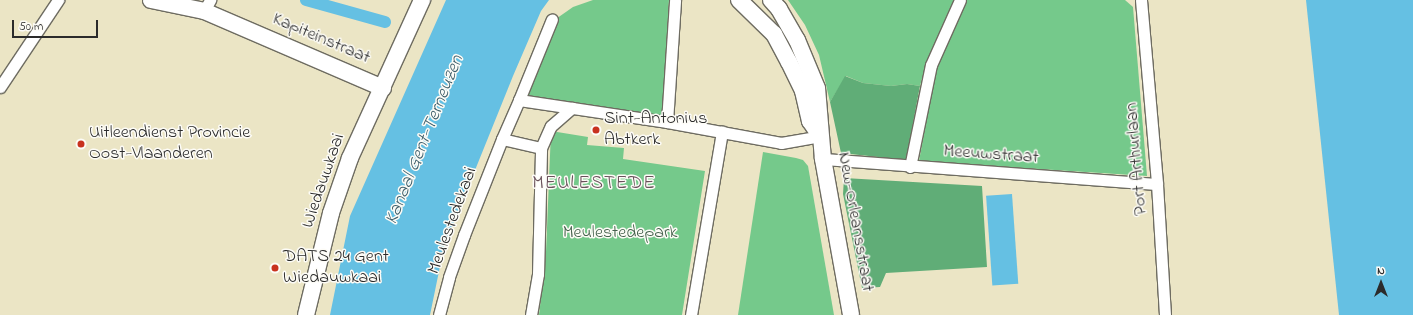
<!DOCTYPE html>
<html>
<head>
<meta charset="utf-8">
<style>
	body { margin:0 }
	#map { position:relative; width:1413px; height:315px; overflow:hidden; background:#ebe5c5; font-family:"Indie Flower",sans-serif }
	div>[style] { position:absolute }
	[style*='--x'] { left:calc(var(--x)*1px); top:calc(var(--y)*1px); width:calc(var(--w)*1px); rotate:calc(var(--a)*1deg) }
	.green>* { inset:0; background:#75c98b }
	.forest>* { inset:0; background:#60ad77 }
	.water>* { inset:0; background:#65c0e3; transform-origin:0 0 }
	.canal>* { height:12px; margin:-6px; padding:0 6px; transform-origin:6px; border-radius:6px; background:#65c0e3 }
	.roads { filter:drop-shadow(1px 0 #6e6c61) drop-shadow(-1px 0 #6e6c61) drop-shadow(0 1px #6e6c61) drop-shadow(0 -1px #6e6c61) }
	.street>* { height:11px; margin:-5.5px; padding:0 5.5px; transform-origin:5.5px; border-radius:5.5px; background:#fff }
	.secondary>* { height:16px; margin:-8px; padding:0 8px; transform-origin:8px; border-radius:8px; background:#fff }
	.dots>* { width:11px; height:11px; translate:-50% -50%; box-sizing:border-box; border:2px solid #fdfcf7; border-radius:50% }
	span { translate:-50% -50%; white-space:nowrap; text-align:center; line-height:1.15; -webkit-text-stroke:3px #fdfcf7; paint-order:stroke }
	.street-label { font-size:18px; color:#2b2b2b }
	.poi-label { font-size:18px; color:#2b2b2b }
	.left { translate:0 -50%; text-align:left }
	.park-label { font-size:18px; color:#45624d }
	.water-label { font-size:19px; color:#3f5f6b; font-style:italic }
	.neighbourhood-label { font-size:19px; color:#69515b; letter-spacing:1px }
	.north { position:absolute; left:1361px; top:263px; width:40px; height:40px; -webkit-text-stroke:3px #fdfcf7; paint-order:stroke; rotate:0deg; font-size:11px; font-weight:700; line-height:16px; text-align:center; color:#2b2b2b }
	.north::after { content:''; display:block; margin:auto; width:14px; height:18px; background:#2b2b2b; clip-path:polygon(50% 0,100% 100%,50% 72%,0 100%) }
	.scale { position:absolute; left:12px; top:20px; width:86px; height:18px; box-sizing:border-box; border:2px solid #2b2b2b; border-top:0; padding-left:5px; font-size:12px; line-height:14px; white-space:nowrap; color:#2b2b2b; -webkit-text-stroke:3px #fdfcf7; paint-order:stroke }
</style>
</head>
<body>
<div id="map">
	<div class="green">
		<div style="clip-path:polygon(593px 0,669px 0,662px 117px,528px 96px,526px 92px,553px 21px,573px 7px)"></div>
		<div style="clip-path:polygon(788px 0,955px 0,926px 64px,920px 86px,907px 84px,891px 86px,863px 83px,846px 76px,830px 102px,819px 55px,805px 25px)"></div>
		<div style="clip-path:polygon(966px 0,1125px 0,1133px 7px,1147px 176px,919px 161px,937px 62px)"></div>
		<div style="clip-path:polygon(551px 131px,588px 137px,587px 145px,624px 148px,623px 159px,705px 171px,682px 315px,539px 315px,546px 252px)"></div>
		<div style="clip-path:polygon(763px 152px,796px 158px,803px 160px,808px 166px,834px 315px,738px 315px)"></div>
	</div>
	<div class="forest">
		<div style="clip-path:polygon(845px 76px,863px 83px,891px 86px,907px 84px,920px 86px,906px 160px,841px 153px,830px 102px)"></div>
		<div style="clip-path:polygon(844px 178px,982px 186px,987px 267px,886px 273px,880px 287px,862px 288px,843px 194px)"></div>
	</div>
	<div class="water">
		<div style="clip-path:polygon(446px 0,549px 0,541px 11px,513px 76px,444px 247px,430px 315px,330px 315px,350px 216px)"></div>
		<div style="clip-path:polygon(1306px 0,1413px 0,1413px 315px,1339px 315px)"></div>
		<div style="left:1012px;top:194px;width:90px;height:26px;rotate:86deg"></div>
	</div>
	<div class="canal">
		<div style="--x:306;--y:0;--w:82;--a:15.6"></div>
	</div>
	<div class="roads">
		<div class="street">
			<div style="--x:1141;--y:0;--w:185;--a:85"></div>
			<div style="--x:1157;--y:184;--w:131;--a:86.5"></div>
			<div style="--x:204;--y:11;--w:13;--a:-61"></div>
			<div style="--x:0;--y:87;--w:105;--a:-56.3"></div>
			<div style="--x:519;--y:100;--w:87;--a:-67.8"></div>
			<div style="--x:667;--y:122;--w:122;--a:-86.2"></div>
			<div style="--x:541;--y:148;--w:40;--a:-167"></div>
			<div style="--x:502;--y:139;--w:43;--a:-66.4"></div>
			<div style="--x:519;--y:100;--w:150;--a:8.5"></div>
			<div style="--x:667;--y:122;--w:116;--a:10.4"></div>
			<div style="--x:781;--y:143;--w:40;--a:-10"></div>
			<div style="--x:823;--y:159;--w:335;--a:4.3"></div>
			<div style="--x:910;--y:167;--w:104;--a:-78.4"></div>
			<div style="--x:931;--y:65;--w:71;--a:-66"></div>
			<div style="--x:439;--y:315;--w:39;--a:-75"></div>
			<div style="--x:449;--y:277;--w:45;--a:-70.3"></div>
			<div style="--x:464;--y:235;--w:103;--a:-68.4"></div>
			<div style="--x:531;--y:315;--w:42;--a:-80.3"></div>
			<div style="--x:538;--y:274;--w:126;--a:-88.6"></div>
			<div style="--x:541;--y:148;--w:24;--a:-66"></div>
			<div style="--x:551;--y:126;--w:28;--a:-41"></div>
			<div style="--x:691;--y:315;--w:186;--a:-80.4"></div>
		</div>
		<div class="secondary">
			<div style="--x:151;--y:0;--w:54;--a:11.7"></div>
			<div style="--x:204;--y:11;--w:195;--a:23.3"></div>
			<div style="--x:739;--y:0;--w:49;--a:44.2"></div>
			<div style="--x:774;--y:34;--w:32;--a:62"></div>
			<div style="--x:789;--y:62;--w:32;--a:64"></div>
			<div style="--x:803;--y:91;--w:31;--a:77"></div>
			<div style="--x:810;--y:121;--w:11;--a:56"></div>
			<div style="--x:771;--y:0;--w:12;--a:48"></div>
			<div style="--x:779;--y:9;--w:36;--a:60"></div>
			<div style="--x:797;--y:40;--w:52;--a:67.4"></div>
			<div style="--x:817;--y:88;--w:71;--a:85.2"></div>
			<div style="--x:823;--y:159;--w:158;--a:79.8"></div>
			<div style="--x:306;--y:315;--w:105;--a:-76.2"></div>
			<div style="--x:331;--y:213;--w:58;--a:-70.9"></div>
			<div style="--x:350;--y:158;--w:174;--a:-65.5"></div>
		</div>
	</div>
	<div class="dots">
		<div style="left:596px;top:130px;background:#c8321e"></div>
		<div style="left:81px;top:144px;background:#c8321e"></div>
		<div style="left:275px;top:268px;background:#c8321e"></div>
	</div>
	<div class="street-label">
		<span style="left:321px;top:39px;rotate:23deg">Kapiteinstraat</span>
		<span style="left:991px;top:155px;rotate:4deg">Meeuwstraat</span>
		<span style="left:1137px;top:159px;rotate:-95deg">Port Arthurlaan</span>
		<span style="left:324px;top:181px;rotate:-71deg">Wiedauwkaai</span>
		<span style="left:453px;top:221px;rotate:-70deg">Meulestedekaai</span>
		<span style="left:855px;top:222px;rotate:80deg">New-Orleansstraat</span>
	</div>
	<div class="poi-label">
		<span class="left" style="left:604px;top:130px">Sint-Antonius<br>Abtkerk</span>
		<span class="left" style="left:89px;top:144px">Uitleendienst Provincie<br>Oost-Vlaanderen</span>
		<span class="left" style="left:283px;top:268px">DATS 24 Gent<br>Wiedauwkaai</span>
	</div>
	<div class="park-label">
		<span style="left:620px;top:233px">Meulestedepark</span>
	</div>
	<div class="water-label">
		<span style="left:425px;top:140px;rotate:-68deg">Kanaal Gent-Terneuzen</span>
	</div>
	<div class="neighbourhood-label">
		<span style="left:594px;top:184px">MEULESTEDE</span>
	</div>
	<div class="north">N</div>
	<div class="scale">50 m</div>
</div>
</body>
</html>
